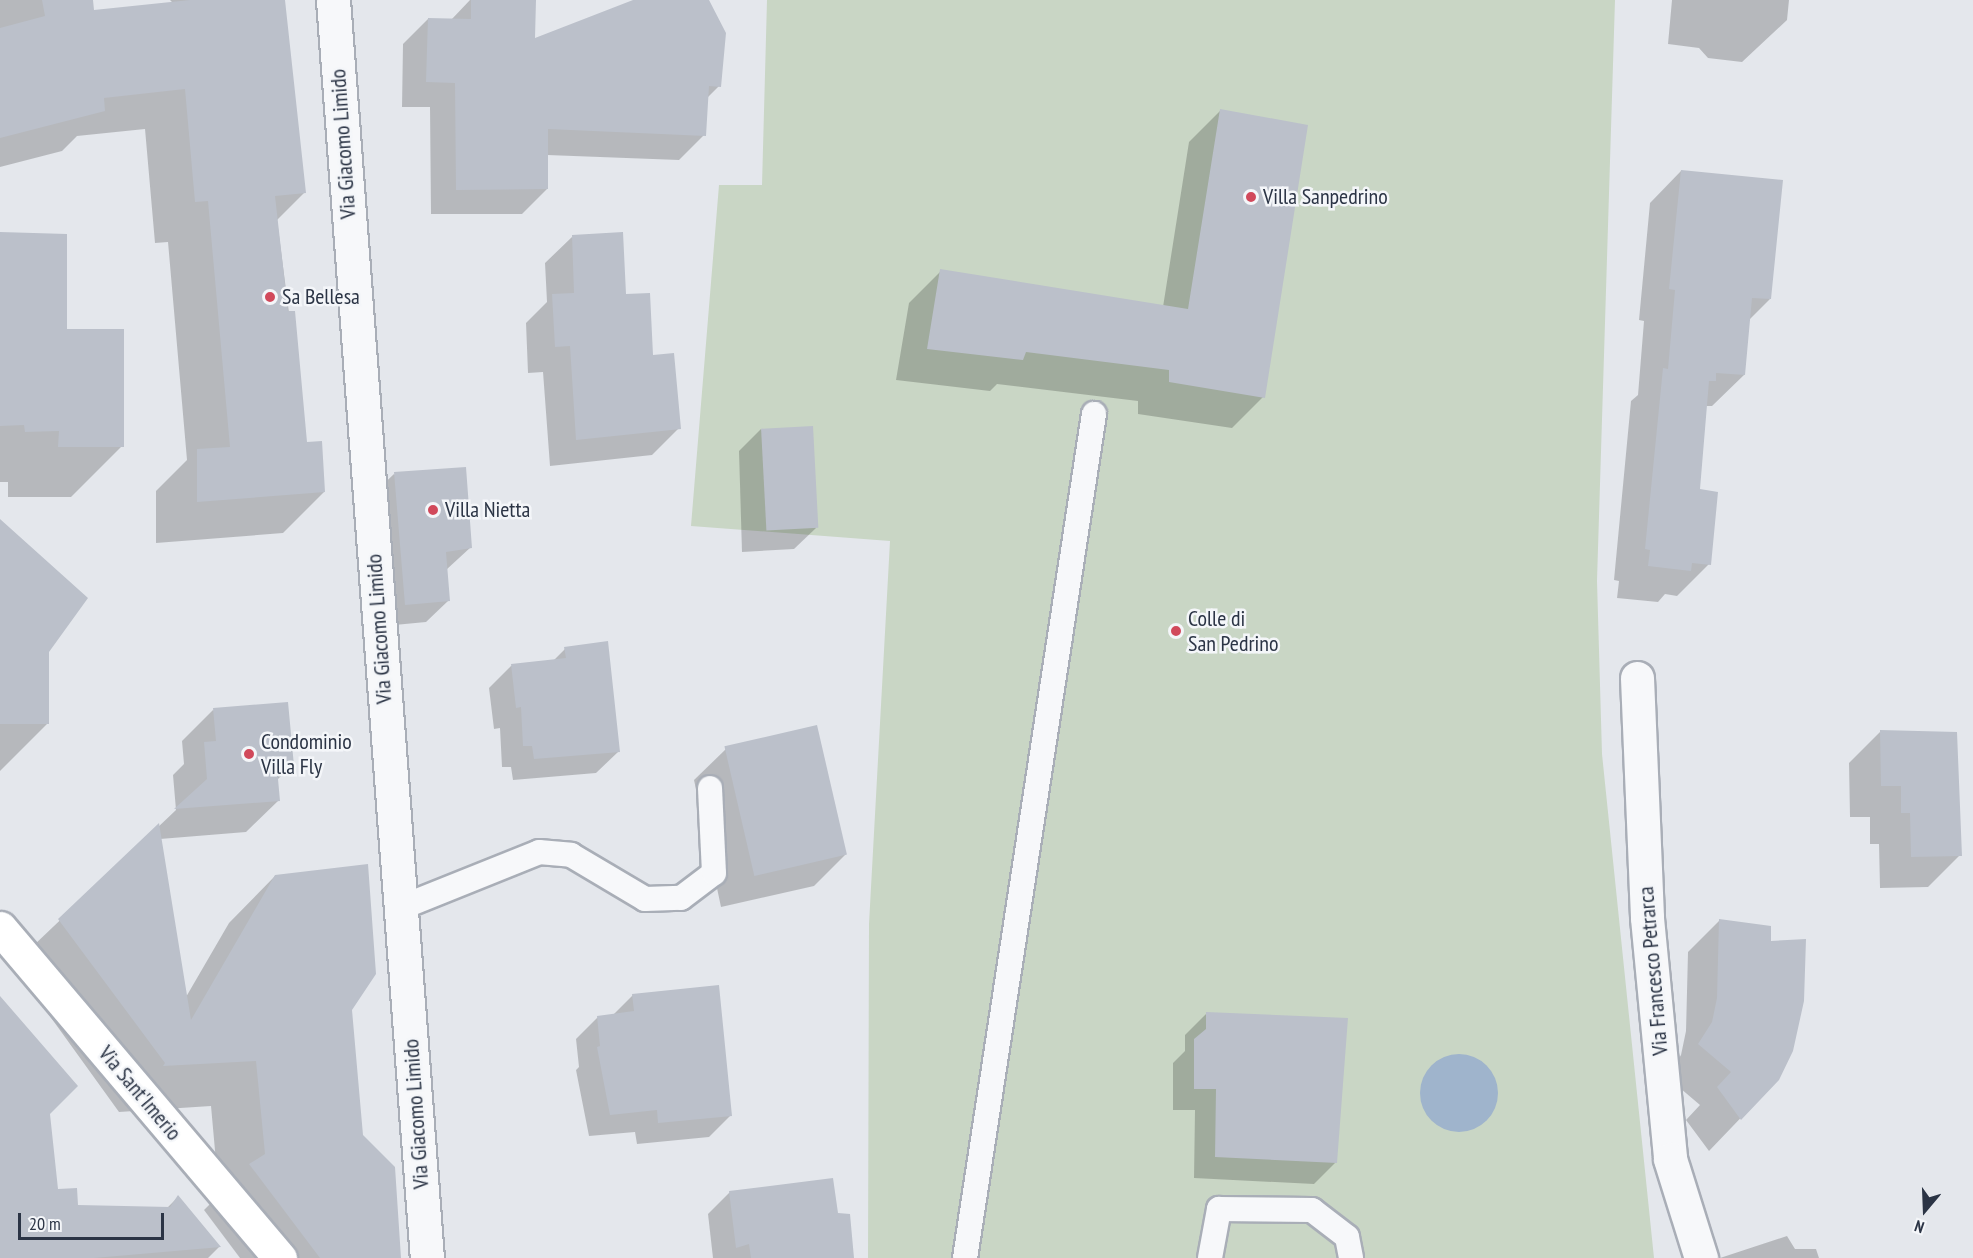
<!DOCTYPE html>
<html>
<head>
<meta charset="utf-8">
<style>
	body { margin:0 }
	#map { position:relative; width:1973px; height:1258px; overflow:hidden; background:#e4e7ec; font-family:"PT Sans Narrow",sans-serif }
	div>[style] { position:absolute }
	[style*='--x'] { left:calc(var(--x)*1px); top:calc(var(--y)*1px); width:calc(var(--w)*1px); rotate:calc(var(--a)*1deg) }
	.green>* { inset:0; background:#c9d6c5 }
	.water>* { inset:0; background:#9fb4cc }
	.round { border-radius:50% }
	.shadow>* { inset:0; background:#0003 }
	.building>* { inset:0; background:#bbc0ca; transform-origin:0 0 }
	.roads { filter:drop-shadow(2px 0 #a9aeb7) drop-shadow(-2px 0 #a9aeb7) drop-shadow(0 2px #a9aeb7) drop-shadow(0 -2px #a9aeb7) }
	.lane>* { height:24px; margin:-12px; padding:0 12px; transform-origin:12px; border-radius:12px; background:#f7f8fa }
	.street>* { height:33px; margin:-16.5px; padding:0 16.5px; transform-origin:16.5px; border-radius:16.5px; background:#f7f8fa }
	.secondary>* { height:33px; margin:-16.5px; padding:0 16.5px; transform-origin:16.5px; border-radius:16.5px; background:#fff }
	.dots>* { width:16px; height:16px; translate:-50% -50%; box-sizing:border-box; border:3px solid #f4f6f9; border-radius:50% }
	span { translate:-50% -50%; white-space:nowrap; text-align:center; line-height:1.15; -webkit-text-stroke:5px #f4f6f9; paint-order:stroke }
	.street-label { font-size:22px; color:#2b3445 }
	.poi-label { font-size:22px; color:#2b3445 }
	.left { translate:0 -50%; text-align:left }
	.north { position:absolute; left:1895px; top:1180px; width:60px; height:60px; -webkit-text-stroke:4px #f4f6f9; paint-order:stroke; rotate:199deg; font-size:16px; font-weight:700; line-height:24px; text-align:center; color:#2b3445 }
	.north::after { content:''; display:block; margin:auto; width:21px; height:27px; background:#2b3445; clip-path:polygon(50% 0,100% 100%,50% 72%,0 100%) }
	.scale { position:absolute; left:18px; top:1213px; width:146px; height:27px; box-sizing:border-box; border:3px solid #2b3445; border-top:0; padding-left:8px; font-size:18px; line-height:21px; white-space:nowrap; color:#2b3445; -webkit-text-stroke:4px #f4f6f9; paint-order:stroke }
</style>
</head>
<body>
<div id="map">
	<div class="green">
		<div style="clip-path:polygon(767px 0,1615px 0,1597px 581px,1602px 754px,1654px 1258px,868px 1258px,869px 924px,890px 541px,691px 526px,719px 185px,762px 185px)"></div>
	</div>
	<div class="water">
		<div class="round" style="left:1420px;top:1054px;width:78px;height:78px"></div>
	</div>
	<div class="shadow">
		<div style="clip-path:polygon(0 0,92px 0,93px 12px,173px 3px,170px 0,283px 0,304px 193px,277px 220px,306px 444px,324px 492px,283px 533px,156px 543px,156px 491px,187px 460px,168px 242px,155px 243px,145px 129px,77px 136px,62px 151px,0 167px)"></div>
		<div style="clip-path:polygon(470px 0,535px 0,533px 40px,637px 0,707px 0,719px 86px,706px 99px,704px 135px,679px 160px,547px 155px,547px 189px,522px 214px,431px 214px,430px 107px,402px 107px,403px 44px,428px 19px,451px 20px)"></div>
		<div style="clip-path:polygon(1672px 0,1789px 0,1787px 20px,1742px 62px,1708px 58px,1699px 48px,1668px 44px)"></div>
		<div style="clip-path:polygon(1221px 110px,1263px 397px,1232px 428px,1138px 414px,1138px 401px,997px 384px,990px 391px,896px 380px,909px 303px,941px 271px,1163px 307px,1189px 142px)"></div>
		<div style="clip-path:polygon(1681px 171px,1770px 299px,1749px 320px,1744px 375px,1712px 406px,1706px 406px,1698px 490px,1709px 564px,1677px 596px,1665px 594px,1658px 602px,1617px 598px,1619px 581px,1614px 580px,1631px 401px,1638px 395px,1644px 321px,1639px 320px,1650px 203px)"></div>
		<div style="clip-path:polygon(0 234px,66px 330px,122px 446px,71px 497px,8px 497px,8px 482px,0 482px)"></div>
		<div style="clip-path:polygon(572px 237px,625px 296px,679px 428px,652px 455px,550px 466px,543px 372px,528px 373px,526px 323px,547px 302px,545px 263px)"></div>
		<div style="clip-path:polygon(761px 429px,816px 528px,794px 549px,742px 552px,739px 451px)"></div>
		<div style="clip-path:polygon(394px 474px,471px 547px,446px 570px,448px 601px,426px 622px,384px 626px,372px 495px)"></div>
		<div style="clip-path:polygon(0 538px,47px 724px,0 771px)"></div>
		<div style="clip-path:polygon(565px 649px,618px 752px,596px 773px,513px 780px,511px 767px,502px 767px,500px 728px,494px 729px,489px 688px,511px 666px,553px 661px)"></div>
		<div style="clip-path:polygon(213px 710px,292px 765px,276px 781px,278px 801px,246px 832px,160px 839px,186px 997px,229px 923px,275px 876px,350px 1010px,362px 1136px,400px 1258px,240px 1258px,204px 1210px,219px 1195px,211px 1106px,119px 1112px,13px 965px,176px 810px,173px 775px,184px 764px,182px 741px)"></div>
		<div style="clip-path:polygon(1880px 732px,1960px 855px,1928px 887px,1880px 888px,1879px 844px,1870px 844px,1870px 817px,1850px 817px,1849px 763px)"></div>
		<div style="clip-path:polygon(726px 749px,846px 854px,814px 886px,721px 907px,694px 780px)"></div>
		<div style="clip-path:polygon(1719px 921px,1769px 943px,1778px 1079px,1709px 1151px,1686px 1120px,1700px 1105px,1667px 1077px,1681px 1055px,1686px 1031px,1688px 952px)"></div>
		<div style="clip-path:polygon(633px 995px,731px 1115px,709px 1137px,637px 1144px,635px 1132px,589px 1136px,576px 1070px,579px 1067px,576px 1039px,598px 1017px,613px 1015px)"></div>
		<div style="clip-path:polygon(0 999px,49px 1114px,57px 1190px,77px 1206px,166px 1209px,178px 1197px,219px 1247px,208px 1258px,0 1258px)"></div>
		<div style="clip-path:polygon(1207px 1013px,1336px 1162px,1314px 1184px,1194px 1178px,1195px 1110px,1173px 1110px,1173px 1063px,1185px 1051px,1185px 1035px)"></div>
		<div style="clip-path:polygon(730px 1192px,837px 1215px,853px 1258px,713px 1258px,708px 1214px)"></div>
		<div style="clip-path:polygon(1787px 1236px,1795px 1249px,1816px 1249px,1819px 1258px,1720px 1258px)"></div>
	</div>
	<div class="building">
		<div style="clip-path:polygon(42px 0,93px 0,94px 10px,190px 0,285px 0,306px 193px,275px 196px,288px 311px,295px 311px,307px 442px,322px 441px,325px 492px,197px 502px,197px 449px,230px 447px,208px 201px,195px 202px,185px 89px,104px 98px,105px 111px,0 138px,0 28px,45px 16px)"></div>
		<div style="clip-path:polygon(471px 0,536px 0,535px 38px,633px 0,709px 0,726px 33px,721px 87px,709px 86px,706px 136px,548px 129px,548px 189px,456px 190px,455px 83px,426px 82px,428px 18px,471px 19px)"></div>
		<div style="clip-path:polygon(1220px 109px,1308px 125px,1265px 398px,1169px 382px,1169px 370px,1026px 352px,1023px 360px,927px 349px,940px 269px,1188px 309px)"></div>
		<div style="clip-path:polygon(1681px 170px,1783px 180px,1771px 299px,1752px 298px,1745px 375px,1716px 373px,1716px 381px,1709px 381px,1700px 489px,1718px 492px,1711px 565px,1692px 563px,1691px 571px,1648px 566px,1650px 550px,1645px 549px,1663px 368px,1668px 369px,1675px 290px,1669px 289px)"></div>
		<div style="clip-path:polygon(0 232px,67px 234px,67px 329px,124px 329px,124px 447px,58px 447px,59px 431px,25px 432px,24px 425px,0 426px)"></div>
		<div style="clip-path:polygon(623px 232px,626px 294px,650px 293px,653px 355px,674px 353px,681px 429px,576px 440px,570px 346px,555px 347px,552px 294px,574px 293px,572px 235px)"></div>
		<div style="left:813px;top:426px;width:102px;height:52px;rotate:87deg"></div>
		<div style="clip-path:polygon(466px 467px,472px 548px,446px 552px,450px 601px,405px 605px,394px 472px)"></div>
		<div style="clip-path:polygon(0 519px,88px 598px,49px 652px,49px 724px,0 724px)"></div>
		<div style="clip-path:polygon(608px 641px,620px 752px,534px 759px,532px 746px,523px 746px,521px 707px,516px 708px,511px 664px,566px 658px,564px 647px)"></div>
		<div style="clip-path:polygon(288px 702px,294px 766px,277px 768px,280px 801px,174px 809px,207px 779px,204px 742px,216px 741px,213px 708px)"></div>
		<div style="left:817px;top:725px;width:133px;height:95px;rotate:77deg"></div>
		<div style="clip-path:polygon(1880px 730px,1957px 732px,1962px 856px,1911px 857px,1910px 813px,1901px 813px,1901px 786px,1881px 786px)"></div>
		<div style="clip-path:polygon(159px 823px,191px 1020px,275px 875px,368px 864px,376px 974px,352px 1010px,363px 1135px,395px 1167px,401px 1258px,320px 1258px,249px 1164px,265px 1154px,256px 1061px,163px 1066px,165px 1063px,58px 919px)"></div>
		<div style="clip-path:polygon(1719px 919px,1771px 926px,1771px 941px,1806px 939px,1804px 1001px,1793px 1051px,1779px 1080px,1741px 1120px,1717px 1087px,1731px 1072px,1698px 1044px,1712px 1022px,1717px 998px)"></div>
		<div style="clip-path:polygon(719px 985px,732px 1116px,658px 1123px,657px 1110px,610px 1115px,597px 1047px,600px 1046px,597px 1016px,634px 1011px,632px 994px)"></div>
		<div style="clip-path:polygon(0 996px,78px 1086px,50px 1114px,58px 1189px,77px 1188px,78px 1205px,170px 1207px,178px 1195px,221px 1247px,94px 1258px,0 1258px)"></div>
		<div style="clip-path:polygon(1206px 1012px,1348px 1018px,1337px 1163px,1215px 1157px,1216px 1089px,1194px 1089px,1194px 1039px,1206px 1029px)"></div>
		<div style="clip-path:polygon(833px 1178px,838px 1213px,850px 1214px,854px 1258px,751px 1258px,749px 1244px,736px 1248px,729px 1191px)"></div>
	</div>
	<div class="roads">
		<div class="lane">
			<div style="--x:400;--y:908;--w:150;--a:-21.9"></div>
			<div style="--x:539;--y:852;--w:32;--a:5"></div>
			<div style="--x:571;--y:855;--w:86;--a:30.7"></div>
			<div style="--x:645;--y:899;--w:36;--a:-2"></div>
			<div style="--x:681;--y:898;--w:41;--a:-37.1"></div>
			<div style="--x:714;--y:873;--w:85;--a:-92.7"></div>
			<div style="--x:965;--y:1258;--w:854;--a:-81.31"></div>
			<div style="--x:1210;--y:1258;--w:50;--a:-79.6"></div>
			<div style="--x:1219;--y:1209;--w:93;--a:0.6"></div>
			<div style="--x:1312;--y:1210;--w:44;--a:37.6"></div>
			<div style="--x:1347;--y:1237;--w:21;--a:79"></div>
		</div>
		<div class="street">
			<div style="--x:333;--y:0;--w:1262;--a:85.73"></div>
			<div style="--x:1637;--y:678;--w:240;--a:87.6"></div>
			<div style="--x:1647;--y:918;--w:242;--a:84.5"></div>
			<div style="--x:1670;--y:1159;--w:104;--a:72.6"></div>
		</div>
		<div class="secondary">
			<div style="--x:0;--y:928;--w:433;--a:49.7"></div>
		</div>
	</div>
	<div class="dots">
		<div style="left:1251px;top:197px;background:#d1495b"></div>
		<div style="left:270px;top:297px;background:#d1495b"></div>
		<div style="left:433px;top:510px;background:#d1495b"></div>
		<div style="left:1176px;top:631px;background:#d1495b"></div>
		<div style="left:249px;top:754px;background:#d1495b"></div>
	</div>
	<div class="street-label">
		<span style="left:343px;top:144px;rotate:-94deg">Via Giacomo Limido</span>
		<span style="left:379px;top:629px;rotate:-94deg">Via Giacomo Limido</span>
		<span style="left:1653px;top:971px;rotate:-95deg">Via Francesco Petrarca</span>
		<span style="left:140px;top:1093px;rotate:50deg">Via Sant'Imerio</span>
		<span style="left:416px;top:1114px;rotate:-94deg">Via Giacomo Limido</span>
	</div>
	<div class="poi-label">
		<span class="left" style="left:1263px;top:197px">Villa Sanpedrino</span>
		<span class="left" style="left:282px;top:297px">Sa Bellesa</span>
		<span class="left" style="left:445px;top:510px">Villa Nietta</span>
		<span class="left" style="left:1188px;top:631px">Colle di<br>San Pedrino</span>
		<span class="left" style="left:261px;top:754px">Condominio<br>Villa Fly</span>
	</div>
	<div class="north">N</div>
	<div class="scale">20 m</div>
</div>
</body>
</html>
